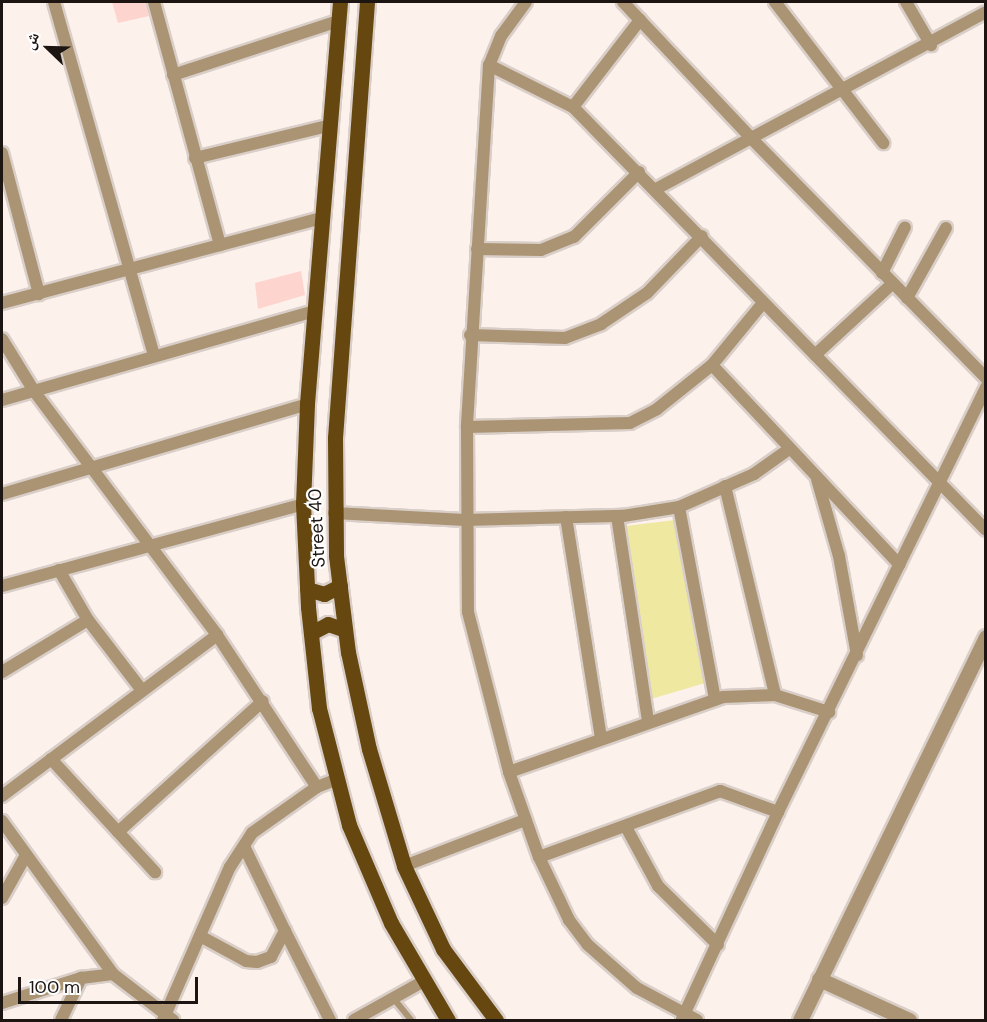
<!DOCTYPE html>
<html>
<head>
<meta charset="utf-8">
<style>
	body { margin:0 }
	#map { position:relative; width:987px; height:1022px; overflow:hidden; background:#fdf1eb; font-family:"DM Sans","Noto Naskh Arabic",sans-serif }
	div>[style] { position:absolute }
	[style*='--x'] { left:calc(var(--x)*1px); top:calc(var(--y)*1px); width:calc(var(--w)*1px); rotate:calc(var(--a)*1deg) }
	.green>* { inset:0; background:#efe8a1 }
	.building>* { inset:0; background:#fed4cf }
	.roads { filter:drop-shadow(2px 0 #d9cec8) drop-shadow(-2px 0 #d9cec8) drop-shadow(0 2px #d9cec8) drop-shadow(0 -2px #d9cec8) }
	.service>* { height:6px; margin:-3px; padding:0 3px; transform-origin:3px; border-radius:3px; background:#aa9473 }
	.minor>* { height:12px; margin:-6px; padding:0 6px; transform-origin:6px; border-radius:6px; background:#aa9473 }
	.tertiary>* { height:15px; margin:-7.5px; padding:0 7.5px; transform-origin:7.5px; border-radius:7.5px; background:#aa9473 }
	.primary>* { height:15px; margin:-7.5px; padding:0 7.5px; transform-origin:7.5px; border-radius:7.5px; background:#664710 }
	span { translate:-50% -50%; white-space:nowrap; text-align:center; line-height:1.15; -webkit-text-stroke:4.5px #fff; paint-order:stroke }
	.street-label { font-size:18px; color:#1c1512 }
	.frame { position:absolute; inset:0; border:3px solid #1c1512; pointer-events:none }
	.north { position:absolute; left:18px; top:18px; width:60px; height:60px; -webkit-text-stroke:4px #fff; paint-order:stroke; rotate:293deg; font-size:16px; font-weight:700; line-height:24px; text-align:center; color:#1c1512 }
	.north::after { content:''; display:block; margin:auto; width:21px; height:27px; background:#1c1512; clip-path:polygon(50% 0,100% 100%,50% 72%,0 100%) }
	.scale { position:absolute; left:18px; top:977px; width:180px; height:27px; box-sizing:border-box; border:3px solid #1c1512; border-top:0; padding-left:8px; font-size:18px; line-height:21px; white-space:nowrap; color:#1c1512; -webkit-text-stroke:4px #fff; paint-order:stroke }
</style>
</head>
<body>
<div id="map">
	<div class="green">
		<div style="clip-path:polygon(675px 520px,705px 683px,651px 699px,626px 526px)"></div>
	</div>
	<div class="building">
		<div style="clip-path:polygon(112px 2px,146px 2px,149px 16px,118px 23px)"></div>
		<div style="clip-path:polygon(301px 271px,305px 295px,258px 309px,255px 283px)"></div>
	</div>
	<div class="roads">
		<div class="service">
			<div style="--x:394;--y:999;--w:27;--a:51"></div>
		</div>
		<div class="minor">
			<div style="--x:54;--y:2;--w:367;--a:74.2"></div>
			<div style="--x:154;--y:2;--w:252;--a:74.8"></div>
			<div style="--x:526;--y:2;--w:42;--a:126.3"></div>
			<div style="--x:501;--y:36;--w:31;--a:112"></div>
			<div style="--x:489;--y:65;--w:363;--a:93.5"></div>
			<div style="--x:467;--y:427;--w:185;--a:89.7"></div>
			<div style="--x:468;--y:612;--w:165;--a:75.6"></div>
			<div style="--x:509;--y:772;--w:90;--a:70.6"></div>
			<div style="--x:539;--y:857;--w:70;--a:64.5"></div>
			<div style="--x:569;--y:920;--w:31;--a:53"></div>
			<div style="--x:588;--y:945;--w:65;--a:41.3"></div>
			<div style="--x:637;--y:988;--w:68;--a:28.1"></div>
			<div style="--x:623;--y:2;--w:190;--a:46.7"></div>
			<div style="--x:753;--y:140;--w:333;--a:45.6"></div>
			<div style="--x:775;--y:2;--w:178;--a:52.5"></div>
			<div style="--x:906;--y:2;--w:50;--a:59.8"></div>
			<div style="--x:489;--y:65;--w:94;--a:26.6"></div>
			<div style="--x:573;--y:107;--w:591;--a:45.69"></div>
			<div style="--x:173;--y:75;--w:174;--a:-18.1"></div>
			<div style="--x:573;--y:107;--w:110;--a:-52.4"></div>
			<div style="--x:2;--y:153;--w:146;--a:75.3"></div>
			<div style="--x:195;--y:158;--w:140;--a:-13.6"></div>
			<div style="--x:656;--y:189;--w:374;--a:-28.2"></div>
			<div style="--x:477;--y:249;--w:64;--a:0.9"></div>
			<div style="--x:541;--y:250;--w:35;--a:-22"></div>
			<div style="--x:574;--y:237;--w:92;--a:-45"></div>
			<div style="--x:882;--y:273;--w:51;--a:-63.4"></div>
			<div style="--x:907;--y:298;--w:80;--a:-60.9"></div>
			<div style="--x:2;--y:303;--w:331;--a:-14.9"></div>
			<div style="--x:470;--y:335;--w:95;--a:1.8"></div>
			<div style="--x:565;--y:338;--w:39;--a:-21"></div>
			<div style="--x:601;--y:324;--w:55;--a:-34"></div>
			<div style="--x:647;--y:293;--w:79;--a:-46"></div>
			<div style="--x:2;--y:339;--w:61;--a:58.4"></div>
			<div style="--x:34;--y:391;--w:305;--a:53.1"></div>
			<div style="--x:217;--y:635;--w:182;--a:56.7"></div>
			<div style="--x:317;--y:787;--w:19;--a:-21"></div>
			<div style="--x:815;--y:355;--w:106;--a:-42.7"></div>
			<div style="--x:712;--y:365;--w:274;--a:46.8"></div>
			<div style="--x:2;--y:400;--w:325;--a:-15.9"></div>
			<div style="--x:467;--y:427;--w:163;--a:-1.4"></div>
			<div style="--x:630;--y:423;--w:30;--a:-27"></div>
			<div style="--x:657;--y:409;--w:70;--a:-38.7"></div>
			<div style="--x:712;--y:365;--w:80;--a:-50.6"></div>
			<div style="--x:817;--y:479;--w:80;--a:74.1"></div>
			<div style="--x:839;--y:556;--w:101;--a:79.7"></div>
			<div style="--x:725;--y:486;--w:215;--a:76.5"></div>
			<div style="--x:2;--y:494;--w:318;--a:-16.4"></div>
			<div style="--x:679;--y:507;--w:195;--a:79.4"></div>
			<div style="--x:334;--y:513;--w:131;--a:3.1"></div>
			<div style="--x:465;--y:520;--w:158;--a:-1.5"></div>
			<div style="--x:623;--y:516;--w:57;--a:-9.1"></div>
			<div style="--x:679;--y:507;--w:82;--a:-23.7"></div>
			<div style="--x:754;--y:474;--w:43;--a:-35.5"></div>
			<div style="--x:617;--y:516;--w:208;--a:81.4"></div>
			<div style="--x:566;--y:517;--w:224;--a:81"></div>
			<div style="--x:59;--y:570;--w:58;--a:59.9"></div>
			<div style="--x:88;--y:620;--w:87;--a:52.5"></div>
			<div style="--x:2;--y:586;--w:312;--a:-15.2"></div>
			<div style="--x:2;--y:672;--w:100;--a:-31.2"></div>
			<div style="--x:51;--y:759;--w:154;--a:47.4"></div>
			<div style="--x:509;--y:772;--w:227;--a:-19.3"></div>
			<div style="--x:723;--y:697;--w:52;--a:-2.2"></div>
			<div style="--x:775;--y:695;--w:57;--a:17.5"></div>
			<div style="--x:2;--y:796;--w:269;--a:-36.8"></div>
			<div style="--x:2;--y:821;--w:189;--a:54"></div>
			<div style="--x:113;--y:974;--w:76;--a:37.5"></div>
			<div style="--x:626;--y:827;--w:67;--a:61.5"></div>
			<div style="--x:658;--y:886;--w:84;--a:44.5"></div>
			<div style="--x:118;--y:832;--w:195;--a:-42.1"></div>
			<div style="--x:539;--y:857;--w:193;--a:-20"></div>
			<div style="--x:720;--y:791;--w:62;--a:19.9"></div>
			<div style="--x:404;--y:866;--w:129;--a:-20.8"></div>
			<div style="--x:2;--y:898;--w:49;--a:-60.8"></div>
			<div style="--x:285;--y:931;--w:100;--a:63.2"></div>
			<div style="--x:200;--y:936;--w:52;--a:28.5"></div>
			<div style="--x:246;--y:961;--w:11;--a:5"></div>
			<div style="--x:257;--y:962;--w:15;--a:-20"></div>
			<div style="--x:271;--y:957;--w:30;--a:-62"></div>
			<div style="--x:285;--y:931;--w:94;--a:-115.8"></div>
			<div style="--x:2;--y:1003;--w:83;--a:-17.6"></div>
			<div style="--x:81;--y:978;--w:32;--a:-7"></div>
			<div style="--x:682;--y:1019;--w:228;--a:-65.1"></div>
			<div style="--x:778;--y:812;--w:473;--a:-63.9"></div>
			<div style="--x:61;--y:1020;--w:47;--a:-64.5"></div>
			<div style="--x:163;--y:1020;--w:167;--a:-66.4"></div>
			<div style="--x:230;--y:867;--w:40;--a:-57.1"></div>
			<div style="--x:252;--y:833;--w:80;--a:-35.3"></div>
			<div style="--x:354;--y:1020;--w:80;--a:-29.1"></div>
		</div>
		<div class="tertiary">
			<div style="--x:819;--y:979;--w:99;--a:24.5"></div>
			<div style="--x:800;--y:1020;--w:426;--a:-64.1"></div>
		</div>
		<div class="primary">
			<div style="--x:340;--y:2;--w:403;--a:94.7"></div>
			<div style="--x:307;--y:404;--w:100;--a:92.3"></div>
			<div style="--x:303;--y:504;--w:103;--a:87.2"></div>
			<div style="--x:308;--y:607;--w:102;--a:83.8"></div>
			<div style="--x:319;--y:708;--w:121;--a:75.6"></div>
			<div style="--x:349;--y:825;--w:107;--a:66.8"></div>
			<div style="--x:391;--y:923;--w:113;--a:59.6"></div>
			<div style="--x:367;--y:2;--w:437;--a:94.2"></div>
			<div style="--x:335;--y:438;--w:118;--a:89.5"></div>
			<div style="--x:336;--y:556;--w:97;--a:82.9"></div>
			<div style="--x:348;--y:652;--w:99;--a:77.8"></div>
			<div style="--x:369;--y:749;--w:122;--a:73.3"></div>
			<div style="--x:404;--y:866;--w:92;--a:64.8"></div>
			<div style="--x:443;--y:949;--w:89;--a:53.3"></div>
			<div style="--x:307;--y:589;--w:18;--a:16"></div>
			<div style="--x:324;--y:594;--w:18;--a:-27"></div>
			<div style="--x:311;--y:633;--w:19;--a:-28"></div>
			<div style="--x:328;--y:624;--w:18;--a:19"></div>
		</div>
	</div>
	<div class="street-label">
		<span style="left:317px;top:528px;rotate:-93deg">Street 40</span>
	</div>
	<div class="frame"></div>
	<div class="north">ش</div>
	<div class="scale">100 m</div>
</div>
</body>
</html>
